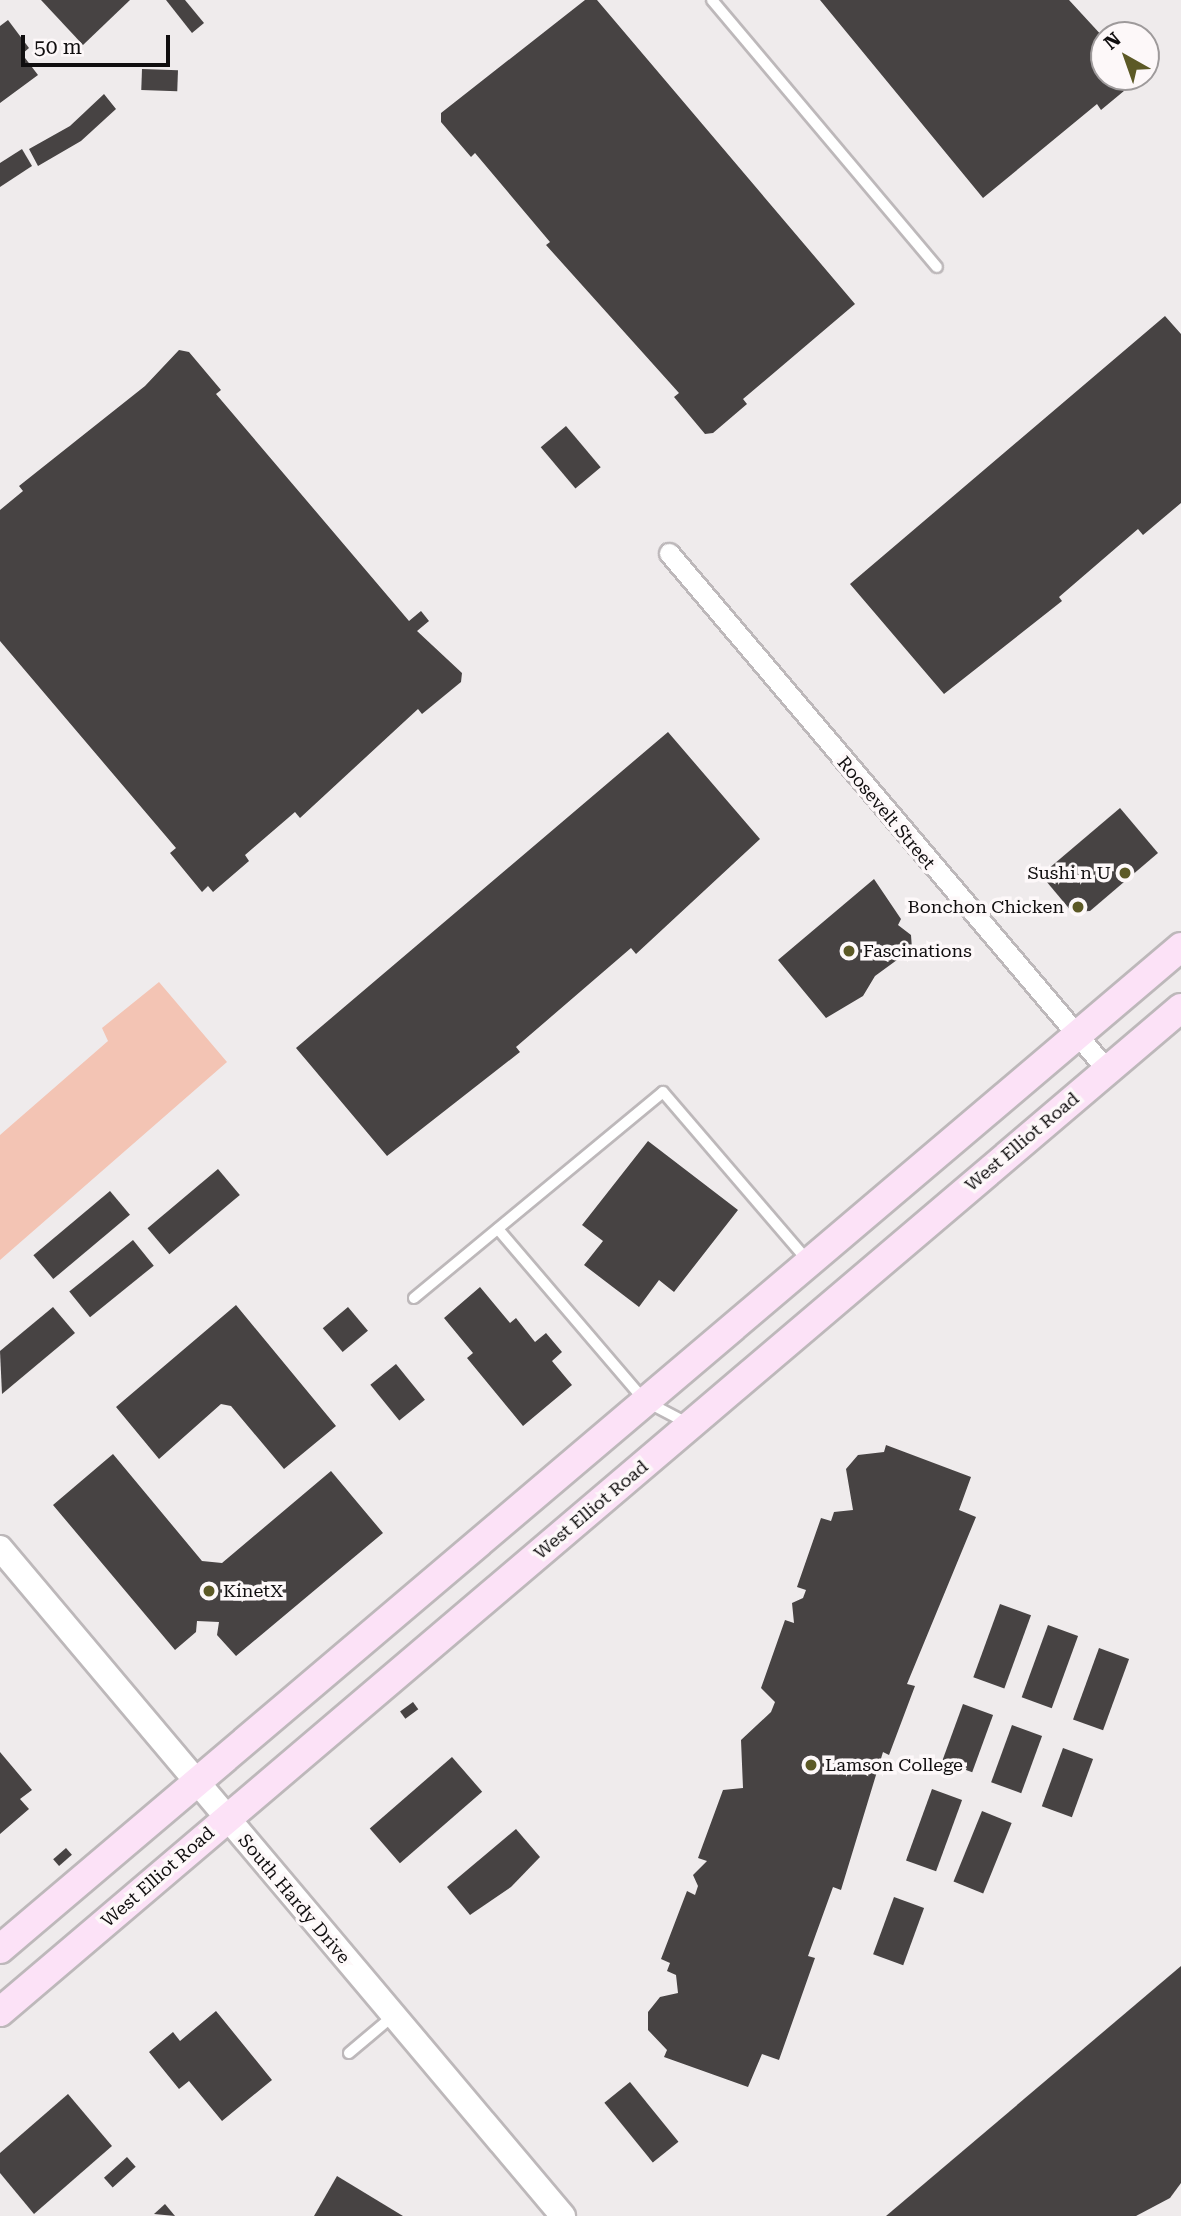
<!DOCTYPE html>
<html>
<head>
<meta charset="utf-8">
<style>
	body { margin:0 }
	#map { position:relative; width:1181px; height:2216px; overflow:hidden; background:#efebec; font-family:"Roboto Serif",serif }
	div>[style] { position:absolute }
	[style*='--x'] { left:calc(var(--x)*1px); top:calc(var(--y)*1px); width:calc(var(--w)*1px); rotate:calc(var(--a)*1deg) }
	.green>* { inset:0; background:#f3c4b4 }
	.building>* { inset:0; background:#474343; transform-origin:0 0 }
	.roads { filter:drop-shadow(2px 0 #bdb8ba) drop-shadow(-2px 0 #bdb8ba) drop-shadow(0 2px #bdb8ba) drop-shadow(0 -2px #bdb8ba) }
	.service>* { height:10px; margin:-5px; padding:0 5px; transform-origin:5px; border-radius:5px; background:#fff }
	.minor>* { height:19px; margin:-9.5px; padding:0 9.5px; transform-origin:9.5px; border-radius:9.5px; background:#fff }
	.tertiary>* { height:24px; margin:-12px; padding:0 12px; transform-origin:12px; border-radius:12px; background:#fff }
	.secondary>* { height:28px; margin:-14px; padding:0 14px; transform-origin:14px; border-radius:14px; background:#fce2f7 }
	.dots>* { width:19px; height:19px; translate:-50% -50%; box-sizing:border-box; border:4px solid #fdf8f9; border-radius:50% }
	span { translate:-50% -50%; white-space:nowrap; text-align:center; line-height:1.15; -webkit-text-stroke:7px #fdf8f9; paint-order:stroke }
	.street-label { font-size:18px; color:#100e0f }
	.poi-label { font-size:18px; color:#100e0f }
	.right { translate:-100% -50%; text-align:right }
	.left { translate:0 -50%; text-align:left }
	.north { position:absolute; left:1090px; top:21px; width:70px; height:70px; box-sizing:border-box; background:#fdf8f9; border:2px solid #9e9a9b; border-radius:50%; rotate:320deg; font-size:19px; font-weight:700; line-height:28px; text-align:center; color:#100e0f }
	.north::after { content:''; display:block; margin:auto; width:24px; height:32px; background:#5c5926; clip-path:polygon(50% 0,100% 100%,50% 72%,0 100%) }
	.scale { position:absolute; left:21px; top:35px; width:149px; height:32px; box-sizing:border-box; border:4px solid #100e0f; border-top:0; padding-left:9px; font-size:21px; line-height:24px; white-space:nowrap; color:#100e0f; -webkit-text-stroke:5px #fdf8f9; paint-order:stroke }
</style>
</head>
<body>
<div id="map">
	<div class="green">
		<div style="clip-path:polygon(159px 982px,227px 1062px,0 1260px,0 1135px,108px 1041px,102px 1028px)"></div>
	</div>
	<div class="building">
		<div style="clip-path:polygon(41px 0,130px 0,83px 45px)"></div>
		<div style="clip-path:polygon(166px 0,185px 0,204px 23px,192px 33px)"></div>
		<div style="clip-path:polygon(585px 0,597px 0,855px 304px,743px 399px,747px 404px,713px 433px,705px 434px,674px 397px,679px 393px,546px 245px,550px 242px,475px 153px,471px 157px,441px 122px,441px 113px)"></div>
		<div style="clip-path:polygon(820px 0,1069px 0,1104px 38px,1104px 77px,1136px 81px,1101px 110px,1097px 104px,983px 198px)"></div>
		<div style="clip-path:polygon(8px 20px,29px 48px,22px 54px,38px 75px,0 103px,0 26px)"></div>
		<div style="left:142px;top:69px;width:36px;height:21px;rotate:2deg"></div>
		<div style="clip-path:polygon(104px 94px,116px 109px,81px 141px,38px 166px,29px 149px,70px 126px)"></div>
		<div style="clip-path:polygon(22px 149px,32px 166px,0 187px,0 163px)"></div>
		<div style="clip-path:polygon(1165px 316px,1181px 334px,1181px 503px,1143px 535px,1138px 529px,1059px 597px,1062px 601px,944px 694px,850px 584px)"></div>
		<div style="clip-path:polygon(179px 350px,189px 352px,221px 390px,216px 394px,409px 621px,421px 611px,429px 621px,417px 631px,462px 673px,461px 682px,422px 714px,418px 709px,300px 818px,295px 812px,245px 855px,249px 861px,213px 892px,208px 886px,202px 892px,170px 853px,176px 848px,0 641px,0 510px,23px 491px,19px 486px,145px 386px)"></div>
		<div style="left:566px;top:426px;width:54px;height:33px;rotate:50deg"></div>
		<div style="clip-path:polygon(668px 732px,760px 839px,636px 954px,631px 948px,516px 1047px,520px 1052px,387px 1156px,296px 1048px)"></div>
		<div style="clip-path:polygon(1120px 808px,1158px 853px,1090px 911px,1072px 912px,1041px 875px)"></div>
		<div style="clip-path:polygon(874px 879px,901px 919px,898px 925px,911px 935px,912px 949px,875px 976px,863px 996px,826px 1018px,778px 960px)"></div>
		<div style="clip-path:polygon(648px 1141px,738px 1210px,674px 1292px,659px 1280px,639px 1307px,584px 1265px,603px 1241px,582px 1225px)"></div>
		<div style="left:218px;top:1169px;width:34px;height:92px;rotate:50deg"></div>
		<div style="left:110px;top:1191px;width:31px;height:100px;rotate:50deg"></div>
		<div style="left:133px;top:1240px;width:33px;height:82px;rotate:51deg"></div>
		<div style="clip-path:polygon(480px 1287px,510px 1323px,516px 1318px,535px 1342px,546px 1333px,562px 1352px,552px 1361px,572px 1385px,523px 1426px,467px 1358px,473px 1353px,444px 1318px)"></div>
		<div style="clip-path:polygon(236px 1305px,336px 1426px,284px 1469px,231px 1406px,221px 1404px,159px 1459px,116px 1407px)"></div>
		<div style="clip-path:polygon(53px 1307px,75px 1333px,2px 1394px,0 1351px)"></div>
		<div style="left:348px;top:1307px;width:31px;height:33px;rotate:50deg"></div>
		<div style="left:396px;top:1364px;width:46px;height:33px;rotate:51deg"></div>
		<div style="clip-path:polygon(886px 1445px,971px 1477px,959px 1510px,976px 1517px,907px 1684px,915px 1686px,889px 1755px,883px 1752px,841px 1890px,833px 1887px,808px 1956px,815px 1958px,779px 2060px,762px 2054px,748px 2087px,664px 2057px,667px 2050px,648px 2030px,648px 2012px,660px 1997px,678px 1993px,676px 1975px,667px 1971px,670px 1963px,661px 1959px,687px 1891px,695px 1895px,698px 1886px,693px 1875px,707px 1861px,698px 1858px,723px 1790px,743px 1788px,741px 1740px,771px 1712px,775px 1702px,761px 1688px,785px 1620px,794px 1623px,792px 1603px,803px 1598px,806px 1590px,797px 1587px,821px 1518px,831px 1521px,834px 1512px,853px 1510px,846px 1469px,858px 1455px,884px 1452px)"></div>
		<div style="clip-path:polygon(113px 1454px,202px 1561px,222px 1563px,331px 1471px,383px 1533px,236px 1656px,217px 1635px,219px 1622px,197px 1621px,196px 1632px,175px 1650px,53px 1505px)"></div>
		<div style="left:1000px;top:1604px;width:33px;height:78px;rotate:20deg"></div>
		<div style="left:1048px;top:1625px;width:32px;height:77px;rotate:20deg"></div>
		<div style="left:1099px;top:1648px;width:32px;height:76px;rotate:20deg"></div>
		<div style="left:413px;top:1702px;width:9px;height:16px;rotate:54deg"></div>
		<div style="left:963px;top:1704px;width:32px;height:61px;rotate:20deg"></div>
		<div style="left:1012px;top:1725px;width:32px;height:61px;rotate:20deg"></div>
		<div style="left:1063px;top:1748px;width:32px;height:62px;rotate:20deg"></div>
		<div style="clip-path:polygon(0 1752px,32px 1790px,20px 1799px,29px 1809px,0 1834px)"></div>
		<div style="left:452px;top:1757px;width:46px;height:109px;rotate:49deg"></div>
		<div style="left:932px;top:1789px;width:32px;height:76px;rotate:20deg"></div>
		<div style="left:982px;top:1811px;width:32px;height:76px;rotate:22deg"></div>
		<div style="clip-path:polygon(516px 1829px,540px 1857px,511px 1887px,470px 1915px,447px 1887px)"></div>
		<div style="left:66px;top:1848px;width:9px;height:17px;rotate:49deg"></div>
		<div style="left:894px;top:1897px;width:32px;height:61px;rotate:20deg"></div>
		<div style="clip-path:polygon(1181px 1966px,1181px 2183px,1170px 2198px,1136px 2216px,886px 2216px)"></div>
		<div style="clip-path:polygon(216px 2011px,272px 2080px,222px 2121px,189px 2081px,179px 2089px,149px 2052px,173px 2032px,180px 2041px)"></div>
		<div style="left:630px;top:2082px;width:77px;height:33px;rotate:51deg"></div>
		<div style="clip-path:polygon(68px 2094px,112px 2146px,34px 2214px,0 2173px,0 2153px)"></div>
		<div style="left:127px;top:2157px;width:13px;height:31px;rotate:48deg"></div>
		<div style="clip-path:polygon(337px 2176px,403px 2216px,314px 2216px)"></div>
		<div style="clip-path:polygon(165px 2204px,175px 2216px,154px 2214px)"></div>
	</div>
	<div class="roads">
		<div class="service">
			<div style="--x:712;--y:0;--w:349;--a:49.9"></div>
			<div style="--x:498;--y:1229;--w:226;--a:49.5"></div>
			<div style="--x:645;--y:1401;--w:47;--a:27.6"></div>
			<div style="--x:414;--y:1298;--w:323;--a:-39.6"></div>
			<div style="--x:663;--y:1092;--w:223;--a:49.4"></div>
			<div style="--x:349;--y:2053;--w:57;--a:-40.1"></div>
		</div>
		<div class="minor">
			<div style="--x:669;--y:553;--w:678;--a:49.73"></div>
		</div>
		<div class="tertiary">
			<div style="--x:0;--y:1548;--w:874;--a:49.88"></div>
		</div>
		<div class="secondary">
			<div style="--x:0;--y:1949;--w:1549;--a:-40.31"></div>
			<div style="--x:0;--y:2012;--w:1550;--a:-40.37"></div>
		</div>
	</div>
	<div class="dots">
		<div style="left:1125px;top:873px;background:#5c5926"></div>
		<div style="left:1078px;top:907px;background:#5c5926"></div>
		<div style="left:849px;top:951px;background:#5c5926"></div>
		<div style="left:209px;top:1591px;background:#5c5926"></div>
		<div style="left:811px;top:1765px;background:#5c5926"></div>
	</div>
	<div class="street-label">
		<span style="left:886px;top:813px;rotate:50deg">Roosevelt Street</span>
		<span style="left:1022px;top:1142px;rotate:-40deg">West Elliot Road</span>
		<span style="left:591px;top:1510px;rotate:-40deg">West Elliot Road</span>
		<span style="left:158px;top:1877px;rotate:-41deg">West Elliot Road</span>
		<span style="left:294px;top:1899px;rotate:50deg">South Hardy Drive</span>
	</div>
	<div class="poi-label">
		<span class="right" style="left:1111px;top:873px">Sushi n U</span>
		<span class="right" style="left:1064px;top:907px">Bonchon Chicken</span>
		<span class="left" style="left:863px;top:951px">Fascinations</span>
		<span class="left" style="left:223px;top:1591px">KinetX</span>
		<span class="left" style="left:825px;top:1765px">Lamson College</span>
	</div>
	<div class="north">N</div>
	<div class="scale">50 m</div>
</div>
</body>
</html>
